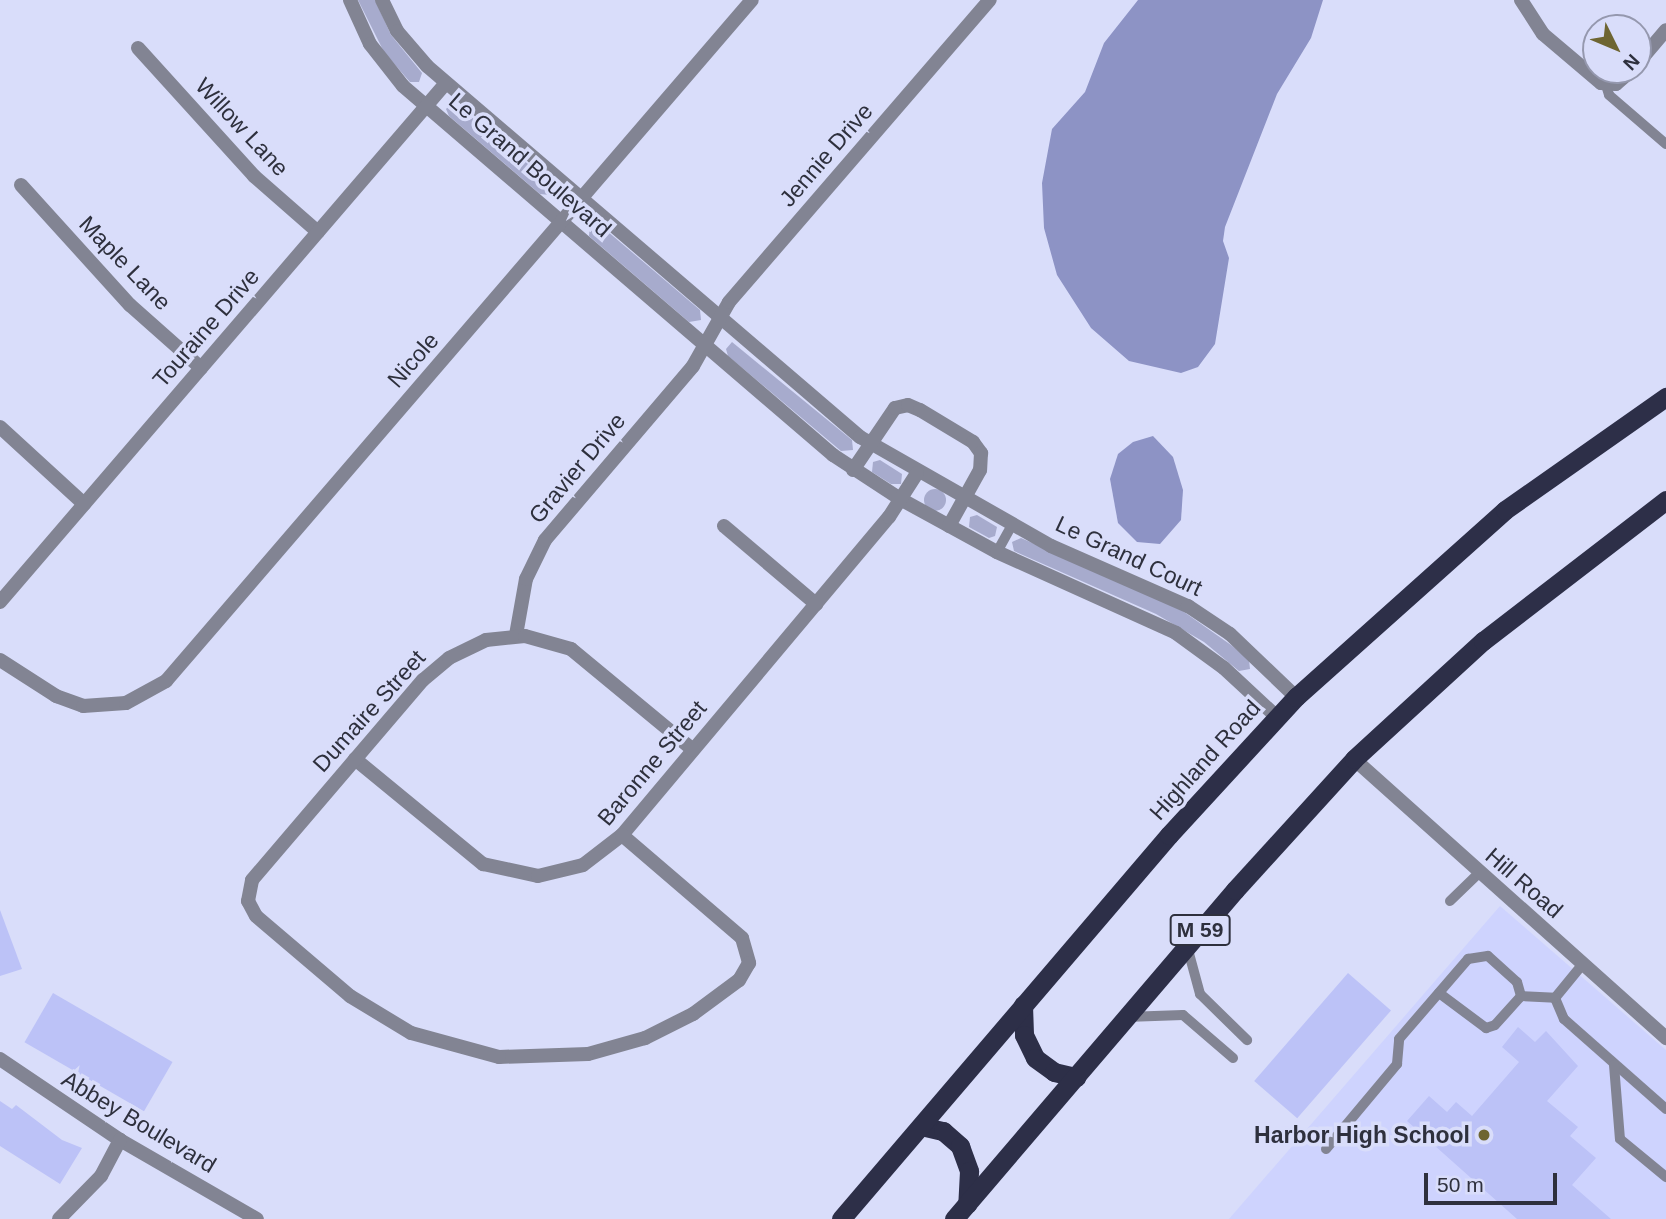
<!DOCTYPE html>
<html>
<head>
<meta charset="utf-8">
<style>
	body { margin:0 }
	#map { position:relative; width:1666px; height:1219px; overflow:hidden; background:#d9ddfa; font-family:Arial,sans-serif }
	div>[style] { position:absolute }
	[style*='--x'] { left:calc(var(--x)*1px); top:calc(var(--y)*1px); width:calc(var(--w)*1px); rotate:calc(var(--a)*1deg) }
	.built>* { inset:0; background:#ced3fe }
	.green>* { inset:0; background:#a7abcd }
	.round { border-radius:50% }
	.water>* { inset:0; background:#8d93c5 }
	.building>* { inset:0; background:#bcc2f7; transform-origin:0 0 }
	.service>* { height:10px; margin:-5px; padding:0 5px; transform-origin:5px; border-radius:5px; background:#828493 }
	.minor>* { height:14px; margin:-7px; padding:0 7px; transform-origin:7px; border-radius:7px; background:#828493 }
	.trunk>* { height:19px; margin:-9.5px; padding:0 9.5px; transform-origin:9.5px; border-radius:9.5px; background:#2d2f48 }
	.dots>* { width:19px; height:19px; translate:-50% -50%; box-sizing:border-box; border:4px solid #d9ddfa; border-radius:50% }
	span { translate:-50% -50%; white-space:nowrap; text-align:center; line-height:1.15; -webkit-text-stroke:7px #d9ddfa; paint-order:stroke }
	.shield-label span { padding:2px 5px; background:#d9ddfa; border:2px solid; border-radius:5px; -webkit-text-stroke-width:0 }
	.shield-label { font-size:21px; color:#2e303d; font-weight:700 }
	.street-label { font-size:23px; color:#2e303d }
	.poi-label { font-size:23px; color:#2e303d; font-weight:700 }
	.right { translate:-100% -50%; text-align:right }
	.north { position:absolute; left:1582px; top:14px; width:70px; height:70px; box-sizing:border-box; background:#d9ddfa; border:2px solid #9598ae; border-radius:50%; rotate:133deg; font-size:19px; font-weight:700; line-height:28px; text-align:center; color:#2e303d }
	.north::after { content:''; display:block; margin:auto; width:24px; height:32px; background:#6e6532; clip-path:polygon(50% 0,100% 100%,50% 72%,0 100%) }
	.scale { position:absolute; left:1424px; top:1173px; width:133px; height:32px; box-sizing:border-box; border:4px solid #2e303d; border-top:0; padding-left:9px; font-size:21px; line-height:24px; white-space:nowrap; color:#2e303d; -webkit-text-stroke:5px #d9ddfa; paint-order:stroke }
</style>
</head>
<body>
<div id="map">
	<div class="built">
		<div style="clip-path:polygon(1500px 906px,1666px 1050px,1666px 1219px,1229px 1219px)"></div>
	</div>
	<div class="green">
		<div style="clip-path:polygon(358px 0,375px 0,391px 35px,422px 73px,419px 82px,410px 82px,384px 52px)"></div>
		<div style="clip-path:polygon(453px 102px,551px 183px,550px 195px,540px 194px,449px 116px,446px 109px)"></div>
		<div style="clip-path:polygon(590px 224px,600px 225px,700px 310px,701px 320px,689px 322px,589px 236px)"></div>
		<div style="clip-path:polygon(732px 342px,852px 440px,853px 450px,841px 451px,728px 356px,726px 349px)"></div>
		<div style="clip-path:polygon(880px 460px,902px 474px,901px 484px,891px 484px,872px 472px,873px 462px)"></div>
		<div class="round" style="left:924px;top:489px;width:22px;height:22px"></div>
		<div style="clip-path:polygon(977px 515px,997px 527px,995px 536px,989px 538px,969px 527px,970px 517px)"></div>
		<div style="clip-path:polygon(1021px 538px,1177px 607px,1231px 645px,1249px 660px,1250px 669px,1239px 671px,1204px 642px,1156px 614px,1014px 551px,1012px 542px)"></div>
	</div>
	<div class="water">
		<div style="clip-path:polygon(1138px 0,1323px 0,1311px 38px,1277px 94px,1225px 227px,1223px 241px,1229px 258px,1215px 344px,1198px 367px,1181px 373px,1129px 361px,1091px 328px,1057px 275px,1044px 228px,1042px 183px,1052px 129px,1085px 92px,1104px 43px)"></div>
		<div style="clip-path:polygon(1153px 436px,1173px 457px,1183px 490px,1181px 520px,1160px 544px,1137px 542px,1118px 523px,1110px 479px,1118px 454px,1133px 442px)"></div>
	</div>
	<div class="building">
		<div style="clip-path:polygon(0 910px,22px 969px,0 976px)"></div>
		<div style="left:1348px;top:973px;width:57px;height:143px;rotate:41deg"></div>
		<div style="left:53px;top:993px;width:138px;height:57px;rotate:30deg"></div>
		<div style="clip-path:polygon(1518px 1027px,1535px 1042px,1546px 1031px,1578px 1066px,1547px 1101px,1578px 1127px,1570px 1136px,1596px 1158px,1572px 1185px,1611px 1219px,1517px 1219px,1407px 1121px,1429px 1096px,1447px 1112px,1456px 1102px,1472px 1116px,1519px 1062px,1502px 1047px)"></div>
		<div style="clip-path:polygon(0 1101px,12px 1109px,16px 1105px,62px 1140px,82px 1148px,60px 1184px,0 1146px)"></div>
	</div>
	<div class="service">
		<div style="--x:1606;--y:85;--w:10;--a:73"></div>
		<div style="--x:1609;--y:95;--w:75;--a:40.7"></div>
		<div style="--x:997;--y:552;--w:31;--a:-61"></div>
		<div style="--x:1450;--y:901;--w:39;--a:-44"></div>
		<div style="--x:1187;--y:946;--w:50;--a:74.8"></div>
		<div style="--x:1200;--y:994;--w:66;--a:44.4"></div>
		<div style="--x:1582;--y:965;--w:43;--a:129.3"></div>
		<div style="--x:1555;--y:998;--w:23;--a:67"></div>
		<div style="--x:1564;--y:1019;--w:136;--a:41.4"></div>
		<div style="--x:1439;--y:993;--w:59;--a:36.7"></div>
		<div style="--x:1486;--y:1028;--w:9;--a:-18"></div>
		<div style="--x:1495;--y:1025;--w:39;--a:-48"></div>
		<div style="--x:1126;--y:1017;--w:57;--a:-2"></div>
		<div style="--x:1183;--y:1015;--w:66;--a:40.7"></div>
		<div style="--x:1614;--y:1065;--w:74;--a:85.4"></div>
		<div style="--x:1620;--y:1139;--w:60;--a:39.6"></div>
		<div style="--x:1326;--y:1149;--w:111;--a:-50.1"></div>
		<div style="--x:1397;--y:1064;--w:25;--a:-85"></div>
		<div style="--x:1399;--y:1039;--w:106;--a:-49.2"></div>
		<div style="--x:1468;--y:959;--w:20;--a:-9"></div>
		<div style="--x:1488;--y:956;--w:39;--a:42"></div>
		<div style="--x:1517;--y:982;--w:15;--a:74"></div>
		<div style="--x:1521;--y:996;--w:34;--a:3"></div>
	</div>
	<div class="minor">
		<div style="--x:350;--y:0;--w:48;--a:65.6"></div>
		<div style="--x:370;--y:44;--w:53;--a:51.8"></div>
		<div style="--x:403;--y:86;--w:567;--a:40.63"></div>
		<div style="--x:833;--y:455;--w:82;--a:33.1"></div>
		<div style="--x:902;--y:500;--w:108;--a:28.7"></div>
		<div style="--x:997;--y:552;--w:196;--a:24.3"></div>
		<div style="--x:1176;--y:633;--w:59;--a:36.1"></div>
		<div style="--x:1224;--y:668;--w:72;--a:42.8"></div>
		<div style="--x:382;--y:0;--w:34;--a:64"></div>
		<div style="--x:397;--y:31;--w:46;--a:49.4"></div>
		<div style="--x:427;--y:66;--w:570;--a:40.59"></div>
		<div style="--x:860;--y:437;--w:220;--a:29.7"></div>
		<div style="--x:1051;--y:546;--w:150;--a:23.7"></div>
		<div style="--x:1188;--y:606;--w:50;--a:33.7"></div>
		<div style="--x:1230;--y:634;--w:91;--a:43.7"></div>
		<div style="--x:1521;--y:0;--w:40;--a:57.1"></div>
		<div style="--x:1543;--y:34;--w:76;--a:40.2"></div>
		<div style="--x:1601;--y:83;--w:15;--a:4"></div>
		<div style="--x:1616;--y:84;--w:21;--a:-41"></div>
		<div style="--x:138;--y:48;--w:173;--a:47.8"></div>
		<div style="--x:254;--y:176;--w:85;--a:41.2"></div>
		<div style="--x:1638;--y:63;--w:43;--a:-49.7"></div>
		<div style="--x:21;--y:185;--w:162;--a:47.8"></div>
		<div style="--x:130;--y:305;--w:95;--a:41.6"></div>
		<div style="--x:0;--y:427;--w:114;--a:42.5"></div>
		<div style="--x:853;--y:470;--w:75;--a:-55.9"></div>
		<div style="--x:895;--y:408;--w:13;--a:-13"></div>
		<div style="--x:908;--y:405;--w:13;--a:23"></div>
		<div style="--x:920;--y:410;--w:62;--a:31.1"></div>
		<div style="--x:973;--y:442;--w:14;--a:54"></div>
		<div style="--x:981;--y:453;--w:17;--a:93"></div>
		<div style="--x:980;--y:470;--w:64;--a:119"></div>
		<div style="--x:724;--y:526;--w:121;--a:40.3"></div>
		<div style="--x:0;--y:602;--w:684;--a:-49.33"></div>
		<div style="--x:516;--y:635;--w:57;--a:-79.9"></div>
		<div style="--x:526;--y:579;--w:43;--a:-64"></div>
		<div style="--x:545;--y:540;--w:228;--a:-49.6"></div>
		<div style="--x:693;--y:366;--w:73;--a:-60.6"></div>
		<div style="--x:729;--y:302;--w:399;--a:-49.2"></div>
		<div style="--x:0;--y:660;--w:67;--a:32.7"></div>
		<div style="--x:56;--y:696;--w:29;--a:20"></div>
		<div style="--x:83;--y:706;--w:43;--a:-4"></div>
		<div style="--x:126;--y:703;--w:46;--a:-28.8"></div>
		<div style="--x:166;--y:681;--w:898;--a:-49.29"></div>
		<div style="--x:355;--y:759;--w:166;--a:39.4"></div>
		<div style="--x:483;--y:864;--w:56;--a:12.3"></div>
		<div style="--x:538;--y:876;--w:46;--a:-13.7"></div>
		<div style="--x:583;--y:865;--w:49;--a:-37.6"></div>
		<div style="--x:622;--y:835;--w:415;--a:-50"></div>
		<div style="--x:889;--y:517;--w:52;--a:-57.5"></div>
		<div style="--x:1354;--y:759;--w:419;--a:41.8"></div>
		<div style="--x:622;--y:835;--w:158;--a:40.6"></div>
		<div style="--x:742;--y:938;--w:26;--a:74"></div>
		<div style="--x:749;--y:963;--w:20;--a:120"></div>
		<div style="--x:739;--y:980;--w:57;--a:143.5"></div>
		<div style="--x:693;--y:1014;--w:54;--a:153.4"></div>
		<div style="--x:645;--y:1038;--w:59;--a:164.3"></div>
		<div style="--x:588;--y:1054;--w:89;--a:178.1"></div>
		<div style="--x:499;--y:1057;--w:91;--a:-164.7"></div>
		<div style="--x:411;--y:1033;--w:71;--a:-148.8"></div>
		<div style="--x:350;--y:996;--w:123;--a:-139.6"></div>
		<div style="--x:256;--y:916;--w:17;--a:-118"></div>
		<div style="--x:248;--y:901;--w:21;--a:-79"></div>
		<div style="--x:252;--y:880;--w:263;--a:-49.5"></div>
		<div style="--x:423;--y:680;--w:34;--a:-40"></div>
		<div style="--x:449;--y:658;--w:41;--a:-25.9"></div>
		<div style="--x:486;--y:640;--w:39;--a:-6"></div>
		<div style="--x:525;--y:636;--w:48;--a:15.8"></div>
		<div style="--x:571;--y:649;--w:158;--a:39.6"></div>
		<div style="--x:0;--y:1059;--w:145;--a:34"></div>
		<div style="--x:120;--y:1140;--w:158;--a:30"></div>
		<div style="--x:59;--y:1219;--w:60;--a:-45.7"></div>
		<div style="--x:101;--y:1176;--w:41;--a:-62.2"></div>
	</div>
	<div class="trunk">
		<div style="--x:1023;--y:1005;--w:30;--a:88"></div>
		<div style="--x:1024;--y:1035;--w:25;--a:64"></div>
		<div style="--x:1035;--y:1058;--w:24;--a:36"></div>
		<div style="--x:1054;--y:1072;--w:23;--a:13"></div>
		<div style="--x:921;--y:1126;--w:23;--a:13"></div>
		<div style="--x:943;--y:1131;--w:23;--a:41"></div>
		<div style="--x:960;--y:1146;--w:27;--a:70"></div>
		<div style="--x:969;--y:1171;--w:33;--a:93"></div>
		<div style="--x:841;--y:1219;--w:505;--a:-49.5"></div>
		<div style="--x:1169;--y:835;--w:188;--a:-47.4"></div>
		<div style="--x:1296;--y:697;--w:280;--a:-41.8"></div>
		<div style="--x:1505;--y:510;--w:197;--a:-35.1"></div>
		<div style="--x:954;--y:1219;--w:433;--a:-49.5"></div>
		<div style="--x:1235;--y:890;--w:177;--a:-47.7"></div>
		<div style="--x:1354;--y:759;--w:175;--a:-42.5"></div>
		<div style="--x:1483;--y:641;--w:231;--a:-37.6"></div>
	</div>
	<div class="dots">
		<div style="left:1484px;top:1135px;background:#6e6532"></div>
	</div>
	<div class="shield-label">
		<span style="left:1200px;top:930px">M 59</span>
	</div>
	<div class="street-label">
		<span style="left:242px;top:127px;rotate:47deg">Willow Lane</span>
		<span style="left:826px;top:155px;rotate:-49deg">Jennie Drive</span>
		<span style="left:530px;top:165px;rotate:41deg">Le Grand Boulevard</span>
		<span style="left:125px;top:263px;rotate:46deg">Maple Lane</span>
		<span style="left:206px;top:328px;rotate:-49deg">Touraine Drive</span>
		<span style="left:413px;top:360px;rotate:-49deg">Nicole</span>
		<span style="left:577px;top:468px;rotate:-50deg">Gravier Drive</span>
		<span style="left:1129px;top:556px;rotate:25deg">Le Grand Court</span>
		<span style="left:369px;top:711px;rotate:-48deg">Dumaire Street</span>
		<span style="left:1205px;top:760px;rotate:-48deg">Highland Road</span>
		<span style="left:652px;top:763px;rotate:-50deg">Baronne Street</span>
		<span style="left:1524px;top:883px;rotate:41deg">Hill Road</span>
		<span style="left:139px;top:1122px;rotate:31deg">Abbey Boulevard</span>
	</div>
	<div class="poi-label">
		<span class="right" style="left:1470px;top:1135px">Harbor High School</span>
	</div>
	<div class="north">N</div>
	<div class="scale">50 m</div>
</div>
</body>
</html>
